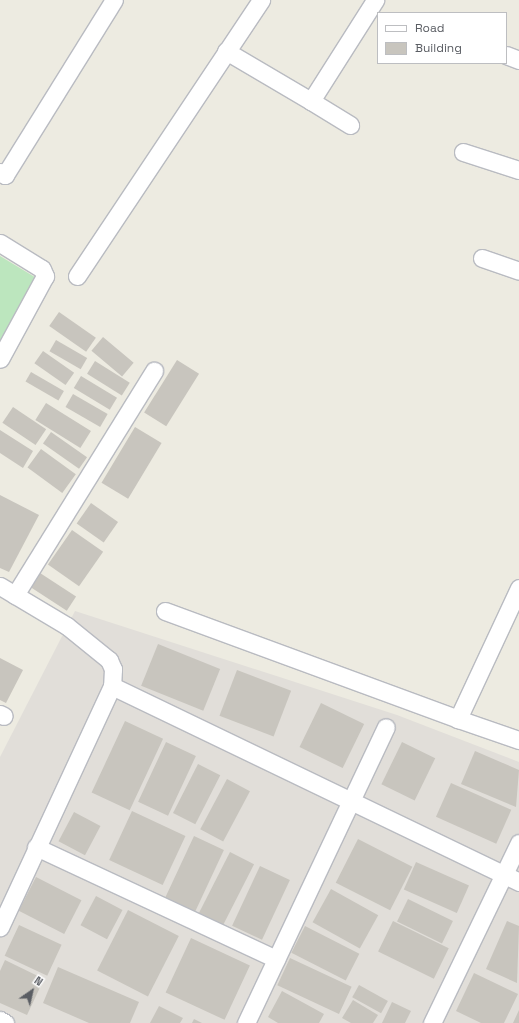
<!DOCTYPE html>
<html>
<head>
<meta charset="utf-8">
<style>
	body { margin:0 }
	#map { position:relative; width:519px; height:1023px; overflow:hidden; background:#edebe1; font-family:"Space Grotesk",sans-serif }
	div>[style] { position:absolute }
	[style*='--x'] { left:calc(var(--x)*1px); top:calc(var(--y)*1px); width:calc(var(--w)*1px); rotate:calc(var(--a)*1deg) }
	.industrial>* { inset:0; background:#e1ded9 }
	.green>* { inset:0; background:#bce6be }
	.building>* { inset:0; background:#c8c5be; transform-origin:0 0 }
	.roads { filter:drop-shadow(1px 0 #b9bbc1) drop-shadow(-1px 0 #b9bbc1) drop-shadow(0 1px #b9bbc1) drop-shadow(0 -1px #b9bbc1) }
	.minor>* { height:17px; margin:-8.5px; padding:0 8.5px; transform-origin:8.5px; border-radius:8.5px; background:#fff }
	span { translate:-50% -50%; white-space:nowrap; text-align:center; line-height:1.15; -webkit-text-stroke:3px #fff; paint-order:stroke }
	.legend { position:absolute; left:377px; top:12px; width:130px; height:52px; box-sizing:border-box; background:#fff; border:1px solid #bdbec1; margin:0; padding:5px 7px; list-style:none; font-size:12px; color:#5a5d63 }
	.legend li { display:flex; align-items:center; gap:8px; height:20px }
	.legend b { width:20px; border:1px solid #bdbec1 }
	.north { position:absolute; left:12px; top:971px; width:40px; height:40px; -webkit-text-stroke:3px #fff; paint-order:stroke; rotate:34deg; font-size:11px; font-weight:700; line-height:16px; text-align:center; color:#5a5d63 }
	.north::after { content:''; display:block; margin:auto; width:14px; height:18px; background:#5a5d63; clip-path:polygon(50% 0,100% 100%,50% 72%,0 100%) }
</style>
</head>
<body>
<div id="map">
	<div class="industrial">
		<div style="clip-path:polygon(75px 611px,397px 715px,519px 762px,519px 1023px,0 1023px,0 757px)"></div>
	</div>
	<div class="green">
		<div style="clip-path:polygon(0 256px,38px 279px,0 343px)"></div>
	</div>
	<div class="building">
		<div style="left:59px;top:312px;width:45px;height:17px;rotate:35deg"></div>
		<div style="left:103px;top:337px;width:40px;height:18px;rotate:40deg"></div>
		<div style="left:56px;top:340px;width:36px;height:13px;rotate:30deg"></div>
		<div style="left:43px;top:351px;width:38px;height:15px;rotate:35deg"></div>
		<div style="left:177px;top:360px;width:26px;height:62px;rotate:32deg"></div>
		<div style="left:95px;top:361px;width:41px;height:15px;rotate:32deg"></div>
		<div style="left:31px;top:372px;width:38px;height:11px;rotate:30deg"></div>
		<div style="left:81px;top:376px;width:42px;height:14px;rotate:31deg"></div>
		<div style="left:73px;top:394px;width:40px;height:15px;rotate:30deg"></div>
		<div style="left:46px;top:403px;width:53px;height:20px;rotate:32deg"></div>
		<div style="left:13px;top:407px;width:40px;height:19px;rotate:34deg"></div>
		<div style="left:135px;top:427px;width:31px;height:65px;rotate:31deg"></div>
		<div style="clip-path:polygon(0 430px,33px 451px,23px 468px,0 453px)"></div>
		<div style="left:51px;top:432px;width:44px;height:14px;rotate:35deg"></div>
		<div style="left:41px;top:449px;width:43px;height:23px;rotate:36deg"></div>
		<div style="clip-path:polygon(0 495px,39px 515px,9px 572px,0 568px)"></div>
		<div style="left:91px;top:503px;width:33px;height:25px;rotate:35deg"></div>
		<div style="left:72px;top:530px;width:38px;height:42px;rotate:35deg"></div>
		<div style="left:40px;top:573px;width:43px;height:17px;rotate:33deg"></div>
		<div style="left:158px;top:644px;width:67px;height:45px;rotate:22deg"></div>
		<div style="clip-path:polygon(0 658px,23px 670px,6px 703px,0 700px)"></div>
		<div style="left:237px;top:670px;width:58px;height:49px;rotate:21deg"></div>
		<div style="left:321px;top:703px;width:48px;height:49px;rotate:26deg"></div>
		<div style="left:125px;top:721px;width:42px;height:79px;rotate:25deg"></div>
		<div style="left:166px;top:742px;width:33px;height:66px;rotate:25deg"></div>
		<div style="left:402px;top:742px;width:37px;height:47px;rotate:26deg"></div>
		<div style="clip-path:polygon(475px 751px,519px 770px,516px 807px,461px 784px)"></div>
		<div style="left:198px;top:764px;width:25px;height:55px;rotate:27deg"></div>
		<div style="left:227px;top:779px;width:26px;height:57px;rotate:28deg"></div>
		<div style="left:451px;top:783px;width:66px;height:37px;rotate:24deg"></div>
		<div style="left:132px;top:811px;width:59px;height:54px;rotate:25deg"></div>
		<div style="left:74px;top:812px;width:30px;height:33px;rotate:28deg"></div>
		<div style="left:194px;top:836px;width:33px;height:69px;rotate:25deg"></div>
		<div style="left:358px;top:839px;width:61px;height:49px;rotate:27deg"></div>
		<div style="left:230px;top:852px;width:27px;height:69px;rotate:27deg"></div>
		<div style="left:416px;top:862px;width:58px;height:30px;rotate:24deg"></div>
		<div style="left:260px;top:866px;width:33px;height:66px;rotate:25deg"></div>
		<div style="left:36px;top:877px;width:51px;height:38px;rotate:27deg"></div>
		<div style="left:331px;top:889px;width:54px;height:38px;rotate:29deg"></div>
		<div style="left:96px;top:896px;width:30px;height:33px;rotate:28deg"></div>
		<div style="left:408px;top:899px;width:50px;height:25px;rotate:26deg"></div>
		<div style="left:128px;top:910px;width:57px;height:68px;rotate:27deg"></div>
		<div style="left:393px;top:921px;width:62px;height:34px;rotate:26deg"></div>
		<div style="clip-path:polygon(507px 921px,519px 926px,517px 983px,486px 969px)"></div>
		<div style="left:19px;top:925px;width:47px;height:34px;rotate:25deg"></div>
		<div style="left:305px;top:926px;width:61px;height:30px;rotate:27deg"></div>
		<div style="left:191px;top:938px;width:65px;height:60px;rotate:25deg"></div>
		<div style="left:290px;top:958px;width:68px;height:30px;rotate:25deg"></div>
		<div style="clip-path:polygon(5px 960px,44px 979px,27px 1015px,0 1003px,0 971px)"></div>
		<div style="clip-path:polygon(58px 967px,139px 1002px,130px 1023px,89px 1023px,43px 1003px)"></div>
		<div style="clip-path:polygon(474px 973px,518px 994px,504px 1023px,481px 1023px,456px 1011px)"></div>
		<div style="left:359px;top:985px;width:33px;height:14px;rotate:29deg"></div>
		<div style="clip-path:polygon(282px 991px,324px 1014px,319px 1023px,278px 1023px,268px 1017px)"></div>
		<div style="clip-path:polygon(353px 1000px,378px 1015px,373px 1023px,351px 1023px,342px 1018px)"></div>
		<div style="clip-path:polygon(392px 1002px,411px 1011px,405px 1023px,382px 1023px)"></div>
		<div style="clip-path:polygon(159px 1006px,183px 1018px,180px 1023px,150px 1023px)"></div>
		<div style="clip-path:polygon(519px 1010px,519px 1023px,513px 1023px)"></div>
		<div style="clip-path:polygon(194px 1019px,202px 1023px,192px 1023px)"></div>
	</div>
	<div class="roads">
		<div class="minor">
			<div style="--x:226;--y:51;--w:99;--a:30.5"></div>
			<div style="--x:311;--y:101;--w:120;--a:-57.6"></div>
			<div style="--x:506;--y:55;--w:14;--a:21"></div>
			<div style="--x:311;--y:101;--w:46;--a:31.6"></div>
			<div style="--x:463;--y:152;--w:59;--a:17.8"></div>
			<div style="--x:0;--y:172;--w:6;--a:31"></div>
			<div style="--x:5;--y:175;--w:206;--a:-58.1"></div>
			<div style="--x:0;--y:243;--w:49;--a:31.8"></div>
			<div style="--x:42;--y:269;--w:8;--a:67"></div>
			<div style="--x:45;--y:276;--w:94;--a:118.5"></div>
			<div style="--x:482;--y:258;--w:39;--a:19"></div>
			<div style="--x:77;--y:276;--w:332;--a:-56.3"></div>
			<div style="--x:0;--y:586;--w:78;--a:30.8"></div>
			<div style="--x:67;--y:626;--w:54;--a:39"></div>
			<div style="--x:109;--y:660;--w:10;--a:66"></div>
			<div style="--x:113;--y:669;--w:17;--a:93"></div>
			<div style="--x:112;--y:686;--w:266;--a:114.9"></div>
			<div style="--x:519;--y:588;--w:145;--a:115"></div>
			<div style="--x:458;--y:719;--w:65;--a:19"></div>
			<div style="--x:15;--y:595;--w:264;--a:-58.2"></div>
			<div style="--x:165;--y:611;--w:312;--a:20.2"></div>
			<div style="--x:112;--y:686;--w:452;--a:25.7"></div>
			<div style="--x:0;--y:714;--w:4;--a:27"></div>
			<div style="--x:36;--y:847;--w:265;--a:25"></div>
			<div style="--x:0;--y:1020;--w:6;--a:31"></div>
			<div style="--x:246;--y:1023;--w:327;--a:-64.7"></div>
			<div style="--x:432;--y:1023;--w:200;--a:-64.2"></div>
		</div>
	</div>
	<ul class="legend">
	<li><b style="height:5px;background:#fff"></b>Road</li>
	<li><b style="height:11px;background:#c8c5be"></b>Building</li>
	</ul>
	<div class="north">N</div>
</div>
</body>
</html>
